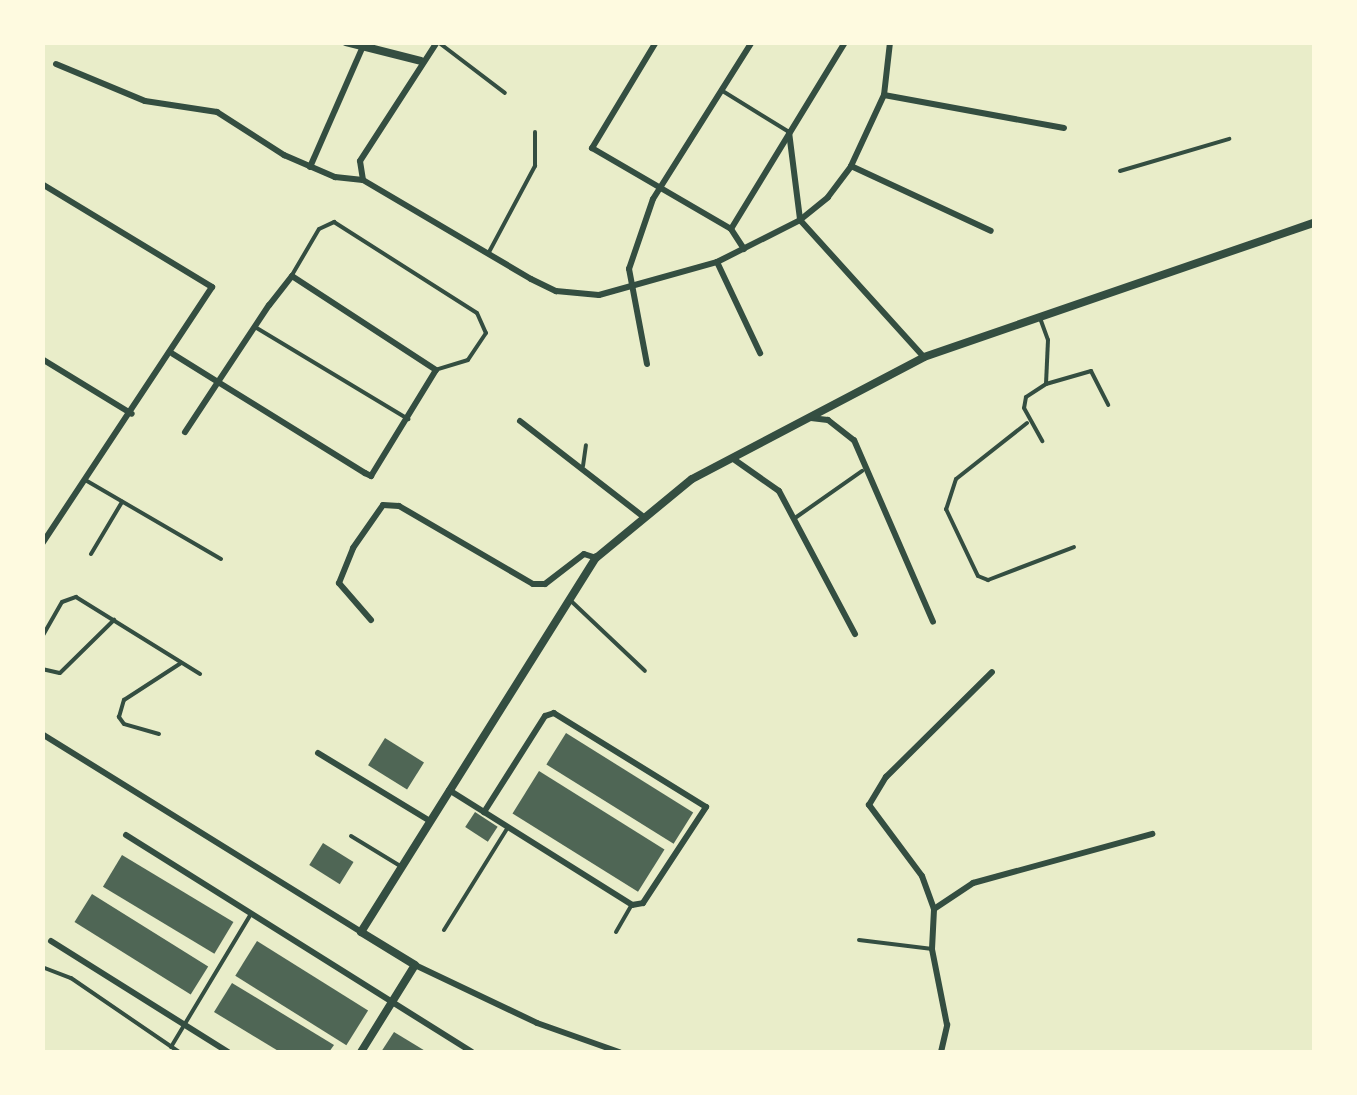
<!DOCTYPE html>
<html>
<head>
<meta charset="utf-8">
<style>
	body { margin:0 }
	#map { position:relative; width:1357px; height:1095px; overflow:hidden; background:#e9edc9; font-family:"DejaVu Sans",sans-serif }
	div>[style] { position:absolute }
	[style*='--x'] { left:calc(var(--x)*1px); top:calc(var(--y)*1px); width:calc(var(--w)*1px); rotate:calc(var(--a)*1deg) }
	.building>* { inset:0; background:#4f6655; transform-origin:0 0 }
	.service>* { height:4px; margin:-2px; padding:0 2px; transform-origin:2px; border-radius:2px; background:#344e41 }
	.minor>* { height:6px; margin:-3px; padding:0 3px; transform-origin:3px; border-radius:3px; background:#344e41 }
	.tertiary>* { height:8px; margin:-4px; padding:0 4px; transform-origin:4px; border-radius:4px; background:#344e41 }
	span { translate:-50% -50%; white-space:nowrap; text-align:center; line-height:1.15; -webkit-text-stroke:9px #fefae0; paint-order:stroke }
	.frame { position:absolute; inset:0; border:45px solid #fefae0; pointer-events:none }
</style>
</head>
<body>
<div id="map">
	<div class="building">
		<div style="left:566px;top:733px;width:150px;height:37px;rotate:32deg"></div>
		<div style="left:385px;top:738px;width:46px;height:32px;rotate:32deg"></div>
		<div style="left:539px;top:771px;width:148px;height:50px;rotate:32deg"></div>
		<div style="left:475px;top:812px;width:27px;height:18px;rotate:33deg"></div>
		<div style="left:323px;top:843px;width:36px;height:26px;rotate:32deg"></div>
		<div style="left:122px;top:855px;width:130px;height:37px;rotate:31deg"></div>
		<div style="left:92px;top:894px;width:137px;height:33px;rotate:32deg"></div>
		<div style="left:257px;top:941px;width:131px;height:41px;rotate:32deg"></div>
		<div style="clip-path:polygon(232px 983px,334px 1045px,329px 1052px,280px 1052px,214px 1012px)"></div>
		<div style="clip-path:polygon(394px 1032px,427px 1052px,381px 1052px)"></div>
	</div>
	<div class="service">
		<div style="--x:438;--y:42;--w:84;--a:37.3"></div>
		<div style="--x:721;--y:90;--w:80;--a:31.7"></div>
		<div style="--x:1120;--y:171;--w:114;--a:-16.4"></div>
		<div style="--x:488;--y:254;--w:100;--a:-61.9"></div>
		<div style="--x:535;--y:166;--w:34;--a:-90"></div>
		<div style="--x:292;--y:275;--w:53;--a:-59.6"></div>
		<div style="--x:319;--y:229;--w:17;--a:-25"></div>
		<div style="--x:334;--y:222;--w:169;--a:32.5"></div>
		<div style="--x:477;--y:313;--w:22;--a:66"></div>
		<div style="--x:486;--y:333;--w:32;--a:124"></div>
		<div style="--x:468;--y:360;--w:34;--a:163"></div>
		<div style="--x:1040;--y:318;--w:23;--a:70"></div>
		<div style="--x:1048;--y:340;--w:44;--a:92.6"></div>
		<div style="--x:1046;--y:384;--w:24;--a:147"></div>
		<div style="--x:1026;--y:397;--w:11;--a:100"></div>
		<div style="--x:1024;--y:408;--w:38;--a:61"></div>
		<div style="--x:255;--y:327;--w:179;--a:31"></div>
		<div style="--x:1046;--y:384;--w:47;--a:-16.1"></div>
		<div style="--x:1091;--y:371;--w:38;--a:63"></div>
		<div style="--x:1027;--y:423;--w:90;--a:141.7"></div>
		<div style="--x:956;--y:479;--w:32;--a:108"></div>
		<div style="--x:946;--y:509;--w:74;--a:64.5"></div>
		<div style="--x:978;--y:576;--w:11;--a:22"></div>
		<div style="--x:988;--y:580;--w:92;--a:-21"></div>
		<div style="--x:583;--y:466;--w:21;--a:-82"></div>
		<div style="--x:87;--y:481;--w:155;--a:30.2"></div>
		<div style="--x:795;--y:518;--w:82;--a:-35"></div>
		<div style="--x:91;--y:554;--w:61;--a:-59.2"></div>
		<div style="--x:570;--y:600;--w:103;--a:43.4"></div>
		<div style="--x:42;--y:637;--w:40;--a:-60.3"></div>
		<div style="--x:62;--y:602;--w:15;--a:-20"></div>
		<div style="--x:76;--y:597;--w:146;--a:31.8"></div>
		<div style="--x:42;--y:669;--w:18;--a:13"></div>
		<div style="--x:60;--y:673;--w:76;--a:-44.5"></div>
		<div style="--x:159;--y:734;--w:36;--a:-164"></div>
		<div style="--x:124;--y:724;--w:9;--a:-126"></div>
		<div style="--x:119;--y:717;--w:18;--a:-74"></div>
		<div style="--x:124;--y:700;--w:68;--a:-33"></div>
		<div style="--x:351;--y:836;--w:60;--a:31.3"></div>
		<div style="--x:444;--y:930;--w:121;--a:-58.1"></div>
		<div style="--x:616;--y:932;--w:30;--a:-60"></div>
		<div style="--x:859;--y:940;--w:74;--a:7"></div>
		<div style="--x:42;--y:967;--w:31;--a:21"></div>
		<div style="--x:71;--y:978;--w:131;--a:34.4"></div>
		<div style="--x:171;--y:1047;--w:155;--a:-59"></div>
	</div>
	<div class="minor">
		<div style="--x:656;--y:42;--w:124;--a:121.1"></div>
		<div style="--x:592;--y:148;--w:161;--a:30.2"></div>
		<div style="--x:56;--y:64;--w:96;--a:22.6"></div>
		<div style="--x:145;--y:101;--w:73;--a:8.7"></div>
		<div style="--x:217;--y:112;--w:80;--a:32.7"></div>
		<div style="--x:284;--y:155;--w:56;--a:23.3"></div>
		<div style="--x:335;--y:177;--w:28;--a:6"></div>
		<div style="--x:363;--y:180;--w:195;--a:30.5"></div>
		<div style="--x:531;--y:279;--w:28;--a:26"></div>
		<div style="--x:556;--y:291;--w:43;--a:5.3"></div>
		<div style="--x:599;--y:295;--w:123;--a:-15.6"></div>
		<div style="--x:717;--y:262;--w:93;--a:-26.8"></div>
		<div style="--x:800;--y:220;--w:36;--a:-39"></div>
		<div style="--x:828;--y:197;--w:39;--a:-53"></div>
		<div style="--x:851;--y:166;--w:78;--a:-65.1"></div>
		<div style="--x:884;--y:95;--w:53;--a:-83.5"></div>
		<div style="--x:884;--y:95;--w:183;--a:10.4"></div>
		<div style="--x:789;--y:132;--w:88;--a:82.8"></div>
		<div style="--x:851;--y:166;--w:154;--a:24.9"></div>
		<div style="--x:310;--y:167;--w:132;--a:-66.3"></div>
		<div style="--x:363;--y:180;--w:19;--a:-99"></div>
		<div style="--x:360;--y:161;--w:142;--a:-57.1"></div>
		<div style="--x:42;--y:184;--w:199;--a:31.2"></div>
		<div style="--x:212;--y:287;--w:308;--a:123.5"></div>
		<div style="--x:800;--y:220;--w:185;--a:47.9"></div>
		<div style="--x:744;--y:249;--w:24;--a:-123"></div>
		<div style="--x:731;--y:229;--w:219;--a:-58.6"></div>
		<div style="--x:717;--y:262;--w:101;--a:64.7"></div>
		<div style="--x:173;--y:354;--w:53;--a:31.9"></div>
		<div style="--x:218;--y:382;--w:173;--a:31.8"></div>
		<div style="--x:365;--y:473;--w:7;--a:27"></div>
		<div style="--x:371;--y:476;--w:124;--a:-58.5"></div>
		<div style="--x:436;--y:370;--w:172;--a:-146.9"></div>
		<div style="--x:292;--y:276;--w:37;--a:128"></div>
		<div style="--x:269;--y:305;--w:92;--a:123.5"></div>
		<div style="--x:218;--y:382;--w:60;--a:123.4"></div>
		<div style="--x:42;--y:359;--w:105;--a:31.4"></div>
		<div style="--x:647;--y:364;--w:97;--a:-100.7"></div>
		<div style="--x:629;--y:269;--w:74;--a:-71.1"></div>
		<div style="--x:653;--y:199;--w:186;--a:-57.8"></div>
		<div style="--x:811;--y:418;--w:17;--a:7"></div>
		<div style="--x:828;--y:420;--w:33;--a:38"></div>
		<div style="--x:854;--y:440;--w:198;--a:66.5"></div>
		<div style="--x:520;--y:421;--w:158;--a:37.8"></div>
		<div style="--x:732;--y:458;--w:57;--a:35.1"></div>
		<div style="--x:779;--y:491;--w:162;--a:62"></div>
		<div style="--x:371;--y:620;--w:49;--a:-130.9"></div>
		<div style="--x:339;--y:583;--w:38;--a:-68"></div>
		<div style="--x:353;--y:548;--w:52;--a:-55.1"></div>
		<div style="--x:383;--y:505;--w:16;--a:4"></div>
		<div style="--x:399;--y:506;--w:155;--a:30.2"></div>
		<div style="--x:533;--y:584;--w:12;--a:0"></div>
		<div style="--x:545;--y:584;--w:49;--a:-37.6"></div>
		<div style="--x:584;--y:554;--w:13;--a:18"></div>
		<div style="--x:42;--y:734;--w:375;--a:31.8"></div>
		<div style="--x:318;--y:753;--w:131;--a:31.3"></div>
		<div style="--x:449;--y:790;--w:216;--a:32.1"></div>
		<div style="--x:632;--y:905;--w:11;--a:-10"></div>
		<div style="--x:643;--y:903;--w:115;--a:-56.7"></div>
		<div style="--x:706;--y:807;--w:179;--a:-148.3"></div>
		<div style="--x:554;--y:713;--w:9;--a:162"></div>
		<div style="--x:545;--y:716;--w:114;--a:122.4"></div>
		<div style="--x:126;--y:835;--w:408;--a:32.1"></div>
		<div style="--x:934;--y:909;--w:47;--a:-33.7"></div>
		<div style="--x:973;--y:883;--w:186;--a:-15.3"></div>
		<div style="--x:51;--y:941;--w:209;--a:32.1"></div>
		<div style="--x:415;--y:965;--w:135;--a:25.4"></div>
		<div style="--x:537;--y:1023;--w:87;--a:19.5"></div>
		<div style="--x:941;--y:1052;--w:28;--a:-77"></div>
		<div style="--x:947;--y:1025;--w:77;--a:-101.2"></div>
		<div style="--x:932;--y:949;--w:40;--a:-87.1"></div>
		<div style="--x:934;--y:909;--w:35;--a:-110"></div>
		<div style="--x:922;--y:876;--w:89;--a:-126.7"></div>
		<div style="--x:869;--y:805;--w:33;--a:-59"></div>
		<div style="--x:886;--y:777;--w:149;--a:-44.7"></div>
	</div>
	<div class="tertiary">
		<div style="--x:346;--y:42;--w:77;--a:14.2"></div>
		<div style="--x:361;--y:1052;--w:102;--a:-58.2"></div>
		<div style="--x:415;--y:965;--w:63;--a:-148.6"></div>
		<div style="--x:361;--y:932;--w:442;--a:-57.9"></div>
		<div style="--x:596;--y:558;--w:124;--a:-39.5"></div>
		<div style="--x:692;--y:479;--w:262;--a:-27.7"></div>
		<div style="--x:924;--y:357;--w:412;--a:-19"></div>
	</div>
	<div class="frame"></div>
</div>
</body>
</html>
